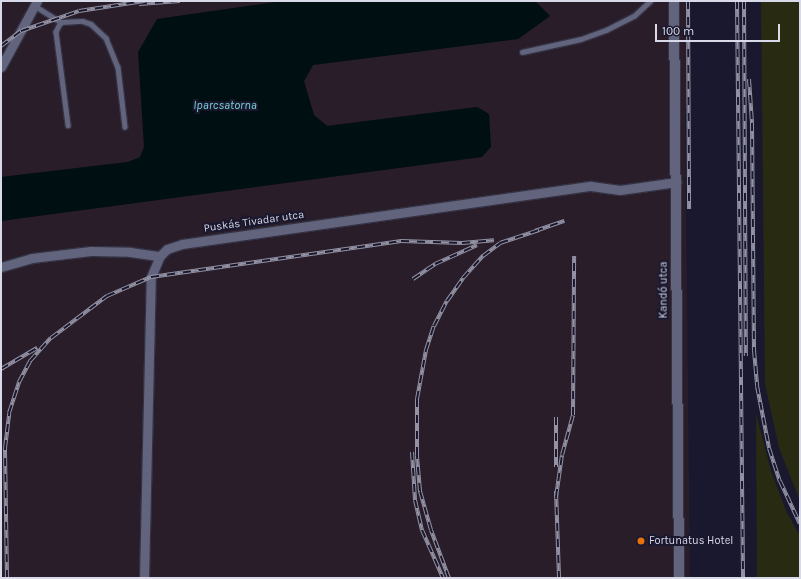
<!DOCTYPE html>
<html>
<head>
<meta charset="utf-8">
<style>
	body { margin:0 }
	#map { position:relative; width:801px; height:579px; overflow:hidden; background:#19182e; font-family:Karla,sans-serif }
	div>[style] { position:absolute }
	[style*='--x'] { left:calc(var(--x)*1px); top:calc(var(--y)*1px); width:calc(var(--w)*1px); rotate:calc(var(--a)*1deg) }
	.industrial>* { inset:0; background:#2a1d2a }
	.green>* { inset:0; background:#282b12 }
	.water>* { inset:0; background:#000f11 }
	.roads { filter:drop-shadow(1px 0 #343344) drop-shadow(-1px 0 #343344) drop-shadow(0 1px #343344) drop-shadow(0 -1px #343344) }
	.service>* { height:4.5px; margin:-2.25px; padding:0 2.25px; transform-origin:2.25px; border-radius:2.25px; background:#62637d }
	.minor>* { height:9px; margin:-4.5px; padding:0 4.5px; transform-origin:4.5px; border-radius:4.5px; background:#62637d }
	.tertiary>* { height:10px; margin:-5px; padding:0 5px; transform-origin:5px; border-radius:5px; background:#62637d }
	.rail>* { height:4px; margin-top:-2px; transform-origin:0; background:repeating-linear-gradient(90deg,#19182e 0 8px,#9393a5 0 16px); box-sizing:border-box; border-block:1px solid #9393a5 }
	.dots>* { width:11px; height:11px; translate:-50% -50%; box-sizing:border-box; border:2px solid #19182e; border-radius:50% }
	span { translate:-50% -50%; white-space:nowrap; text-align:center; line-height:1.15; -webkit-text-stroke:4px #19182e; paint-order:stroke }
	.street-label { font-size:11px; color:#d9dae9 }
	.poi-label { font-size:11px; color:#d9dae9 }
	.left { translate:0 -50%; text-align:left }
	.water-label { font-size:12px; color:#78d1d7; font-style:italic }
	.frame { position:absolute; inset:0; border:2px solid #d9dae9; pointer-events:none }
	.scale { position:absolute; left:655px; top:24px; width:125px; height:18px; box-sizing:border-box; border:2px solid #d9dae9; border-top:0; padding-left:5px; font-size:12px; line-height:14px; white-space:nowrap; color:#d9dae9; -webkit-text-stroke:3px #19182e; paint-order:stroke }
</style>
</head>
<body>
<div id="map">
	<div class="industrial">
		<div style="clip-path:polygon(1px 1px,283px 1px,157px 19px,144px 147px,140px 158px,128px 162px,1px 177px)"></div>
		<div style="clip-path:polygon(535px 1px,689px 1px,691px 89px,685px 110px,690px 578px,1px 578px,1px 221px,491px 147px,489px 114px,477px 107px,327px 126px,314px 115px,304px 82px,313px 65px,518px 39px,550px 16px)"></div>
	</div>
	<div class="green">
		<div style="clip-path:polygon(761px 1px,800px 1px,800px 501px,779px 448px,765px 384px)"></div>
		<div style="clip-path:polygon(756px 413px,771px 471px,786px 511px,800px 536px,800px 578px,757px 578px)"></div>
	</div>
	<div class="water">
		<div style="clip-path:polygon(283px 1px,535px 1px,550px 16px,518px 39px,313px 65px,304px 81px,314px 115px,327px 126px,477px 107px,489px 114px,491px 147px,482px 157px,1px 221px,1px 177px,128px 162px,140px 157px,144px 147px,138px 52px,157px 19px)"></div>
	</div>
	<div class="roads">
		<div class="service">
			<div style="--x:35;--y:6;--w:31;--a:32"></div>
			<div style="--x:61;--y:22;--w:21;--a:-3"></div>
			<div style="--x:82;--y:21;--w:9;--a:18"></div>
			<div style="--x:91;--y:24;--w:21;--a:43"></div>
			<div style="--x:106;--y:38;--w:31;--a:68"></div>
			<div style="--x:118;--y:67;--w:60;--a:83.3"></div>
			<div style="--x:61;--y:22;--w:11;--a:117"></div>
			<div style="--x:56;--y:32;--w:94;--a:82.6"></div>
			<div style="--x:522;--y:52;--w:60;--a:-12.4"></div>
			<div style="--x:581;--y:39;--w:27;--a:-20"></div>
			<div style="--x:606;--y:30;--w:31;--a:-27"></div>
			<div style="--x:634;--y:16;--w:22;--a:-43"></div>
		</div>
		<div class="minor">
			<div style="--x:1;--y:67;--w:75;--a:-61.4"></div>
			<div style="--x:1;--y:267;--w:32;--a:-16"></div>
			<div style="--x:32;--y:258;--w:59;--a:-6.8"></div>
			<div style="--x:91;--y:251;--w:39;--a:1"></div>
			<div style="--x:130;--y:252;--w:30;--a:8"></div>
			<div style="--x:144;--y:578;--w:301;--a:-88.7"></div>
			<div style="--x:151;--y:277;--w:23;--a:-67"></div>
			<div style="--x:160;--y:256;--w:10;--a:-45"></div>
			<div style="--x:167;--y:249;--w:16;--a:-18"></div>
			<div style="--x:182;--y:244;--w:413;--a:-8.1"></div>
			<div style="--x:591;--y:186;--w:29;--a:8"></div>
			<div style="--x:620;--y:190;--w:57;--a:-8.1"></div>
		</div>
		<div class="tertiary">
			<div style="--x:674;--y:1;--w:577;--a:89.5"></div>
		</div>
	</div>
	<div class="rail">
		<div style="--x:688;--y:1;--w:208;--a:89.7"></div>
		<div style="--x:737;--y:1;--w:577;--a:89.4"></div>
		<div style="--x:744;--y:1;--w:355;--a:89.7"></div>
		<div style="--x:139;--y:4;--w:41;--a:-4.2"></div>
		<div style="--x:1;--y:46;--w:25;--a:-37"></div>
		<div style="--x:21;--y:31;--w:61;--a:-19"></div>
		<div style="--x:79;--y:11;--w:66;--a:-8.7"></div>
		<div style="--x:749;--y:79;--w:44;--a:86.1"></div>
		<div style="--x:752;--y:123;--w:227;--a:89.5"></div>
		<div style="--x:754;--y:350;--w:36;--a:85"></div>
		<div style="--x:757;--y:386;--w:63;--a:79"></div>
		<div style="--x:769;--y:448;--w:35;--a:72"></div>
		<div style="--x:780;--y:481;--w:47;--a:65.1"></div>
		<div style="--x:535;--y:231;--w:31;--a:-19"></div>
		<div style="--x:413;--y:279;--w:27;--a:-34"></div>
		<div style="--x:435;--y:264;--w:46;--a:-24.3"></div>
		<div style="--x:1;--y:369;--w:42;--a:-30.3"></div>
		<div style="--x:556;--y:417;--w:50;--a:90"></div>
		<div style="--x:412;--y:452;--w:48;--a:86.4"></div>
		<div style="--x:415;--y:500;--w:31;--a:77"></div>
		<div style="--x:422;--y:530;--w:52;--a:66.4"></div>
		<div style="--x:556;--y:491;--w:87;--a:88"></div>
		<div style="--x:556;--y:497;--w:42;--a:-81.9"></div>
		<div style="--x:562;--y:455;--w:41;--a:-74.6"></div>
		<div style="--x:573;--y:415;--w:159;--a:-89.6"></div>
		<div style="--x:7;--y:578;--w:130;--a:-90.9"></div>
		<div style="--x:5;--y:448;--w:35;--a:-83"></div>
		<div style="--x:9;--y:413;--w:33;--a:-72"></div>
		<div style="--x:19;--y:382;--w:24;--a:-62"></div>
		<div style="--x:30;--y:361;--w:31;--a:-48"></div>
		<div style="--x:51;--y:338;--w:70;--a:-36.9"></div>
		<div style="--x:107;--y:296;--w:48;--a:-23.4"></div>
		<div style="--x:151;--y:277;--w:253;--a:-8.2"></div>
		<div style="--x:401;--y:241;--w:61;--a:1.9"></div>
		<div style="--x:462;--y:243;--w:32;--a:-5"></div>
		<div style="--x:449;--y:578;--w:51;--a:-110.6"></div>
		<div style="--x:431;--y:530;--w:41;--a:-105.8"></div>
		<div style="--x:420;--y:491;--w:36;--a:-95"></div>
		<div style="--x:417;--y:455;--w:56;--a:-90"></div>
		<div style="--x:417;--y:399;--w:50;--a:-79.6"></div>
		<div style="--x:426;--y:350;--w:25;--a:-72"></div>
		<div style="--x:434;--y:326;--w:28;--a:-63"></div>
		<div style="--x:447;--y:301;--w:28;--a:-55"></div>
		<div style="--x:463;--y:278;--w:30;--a:-48"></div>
		<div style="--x:483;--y:256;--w:21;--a:-37"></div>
		<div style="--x:500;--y:243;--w:41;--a:-18.4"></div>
	</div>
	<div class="dots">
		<div style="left:641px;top:541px;background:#e8710a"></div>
	</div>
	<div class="street-label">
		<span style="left:254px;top:222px;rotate:-8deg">Puskás Tivadar utca</span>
		<span style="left:664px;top:290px;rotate:-90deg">Kandó utca</span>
	</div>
	<div class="poi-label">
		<span class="left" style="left:649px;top:541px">Fortunatus Hotel</span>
	</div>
	<div class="water-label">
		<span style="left:225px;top:106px">Iparcsatorna</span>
	</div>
	<div class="frame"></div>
	<div class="scale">100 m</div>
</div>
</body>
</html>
